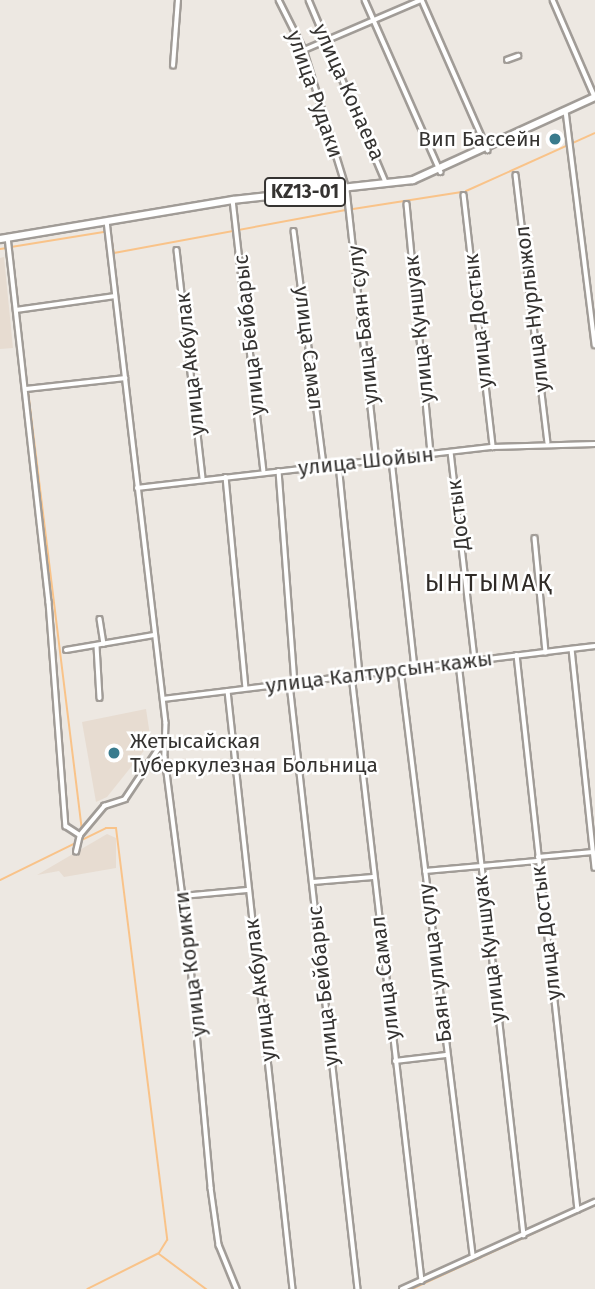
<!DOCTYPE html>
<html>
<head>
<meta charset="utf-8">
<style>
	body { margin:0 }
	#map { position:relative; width:595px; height:1289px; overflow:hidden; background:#ede8e2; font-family:"Fira Sans",sans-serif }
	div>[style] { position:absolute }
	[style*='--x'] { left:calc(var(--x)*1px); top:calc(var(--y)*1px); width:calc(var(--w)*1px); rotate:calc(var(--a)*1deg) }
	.built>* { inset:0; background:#e7dcd1 }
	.stream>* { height:2px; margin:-1px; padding:0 1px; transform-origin:1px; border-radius:1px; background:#f9c389 }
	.roads { filter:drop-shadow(2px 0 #a19c97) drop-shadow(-2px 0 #a19c97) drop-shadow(0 2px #a19c97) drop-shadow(0 -2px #a19c97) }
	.street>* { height:3.5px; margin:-1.75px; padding:0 1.75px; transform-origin:1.75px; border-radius:1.75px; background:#fff }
	.primary>* { height:6px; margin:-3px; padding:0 3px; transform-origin:3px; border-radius:3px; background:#fff }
	.dots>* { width:19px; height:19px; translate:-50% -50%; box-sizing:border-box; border:4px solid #fff; border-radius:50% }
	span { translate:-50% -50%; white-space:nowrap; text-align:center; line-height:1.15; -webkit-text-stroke:5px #fff; paint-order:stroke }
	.shield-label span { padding:2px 5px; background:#fff; border:2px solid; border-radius:5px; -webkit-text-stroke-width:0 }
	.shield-label { font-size:19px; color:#353331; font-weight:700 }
	.street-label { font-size:21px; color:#353331 }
	.poi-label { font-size:21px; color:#353331 }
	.right { translate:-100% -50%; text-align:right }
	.left { translate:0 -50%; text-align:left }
	.quarter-label { font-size:24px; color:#302b27; letter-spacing:2px }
</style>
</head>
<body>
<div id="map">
	<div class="built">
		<div style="clip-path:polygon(4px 257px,13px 348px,0 349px,0 258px)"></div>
		<div style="clip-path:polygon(146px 709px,151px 742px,107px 797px,96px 802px,82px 722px)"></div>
		<div style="clip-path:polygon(107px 834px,116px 838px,116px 868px,64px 877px,59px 871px,37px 875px)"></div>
	</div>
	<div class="stream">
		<div style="--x:466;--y:191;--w:141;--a:-24.2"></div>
		<div style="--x:353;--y:209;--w:110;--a:-8.9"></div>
		<div style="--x:11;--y:247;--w:100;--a:-9.2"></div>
		<div style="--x:110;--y:231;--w:22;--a:80"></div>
		<div style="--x:114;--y:253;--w:237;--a:-10.5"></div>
		<div style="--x:0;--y:249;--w:7;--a:-8"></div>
		<div style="--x:20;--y:324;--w:63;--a:83.7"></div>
		<div style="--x:28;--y:391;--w:440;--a:83"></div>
		<div style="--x:0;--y:880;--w:118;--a:-26.1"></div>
		<div style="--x:106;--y:828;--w:10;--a:0"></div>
		<div style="--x:116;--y:828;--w:415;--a:82.9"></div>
		<div style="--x:167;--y:1240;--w:15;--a:122"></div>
		<div style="--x:159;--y:1253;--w:80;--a:153.4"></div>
		<div style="--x:159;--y:1254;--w:59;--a:36.7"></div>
		<div style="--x:412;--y:1289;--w:201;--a:-24.7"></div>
	</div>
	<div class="roads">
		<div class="street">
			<div style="--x:279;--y:0;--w:56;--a:63.4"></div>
			<div style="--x:304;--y:50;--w:146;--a:72.9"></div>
			<div style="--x:347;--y:190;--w:273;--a:83.7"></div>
			<div style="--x:309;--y:0;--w:198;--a:67.1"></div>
			<div style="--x:365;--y:0;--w:188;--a:66.2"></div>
			<div style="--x:422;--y:0;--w:164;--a:66.3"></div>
			<div style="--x:553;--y:0;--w:106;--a:66.6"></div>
			<div style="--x:304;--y:50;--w:127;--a:-23.1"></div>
			<div style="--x:507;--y:60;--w:12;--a:-20"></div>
			<div style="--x:173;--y:66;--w:66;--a:-85.7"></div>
			<div style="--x:566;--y:111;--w:236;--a:82.9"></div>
			<div style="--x:516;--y:175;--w:269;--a:83.2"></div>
			<div style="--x:464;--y:195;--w:254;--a:83.4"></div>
			<div style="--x:233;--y:200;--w:272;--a:83.5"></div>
			<div style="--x:407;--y:204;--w:251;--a:84.5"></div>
			<div style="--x:107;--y:221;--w:505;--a:83.3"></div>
			<div style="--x:166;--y:723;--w:34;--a:92"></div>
			<div style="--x:165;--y:757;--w:190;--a:82.7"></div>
			<div style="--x:189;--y:945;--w:244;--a:84.8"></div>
			<div style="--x:211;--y:1188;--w:58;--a:82"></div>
			<div style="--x:219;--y:1245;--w:48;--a:67.8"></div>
			<div style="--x:294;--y:231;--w:237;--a:82.7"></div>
			<div style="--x:8;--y:237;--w:367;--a:83.6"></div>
			<div style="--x:49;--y:602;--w:225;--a:85.7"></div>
			<div style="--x:66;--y:826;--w:17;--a:33"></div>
			<div style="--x:177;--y:250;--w:229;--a:83.5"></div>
			<div style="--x:16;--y:310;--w:100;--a:-8"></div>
			<div style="--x:26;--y:389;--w:100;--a:-6.3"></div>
			<div style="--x:451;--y:452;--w:210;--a:83.4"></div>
			<div style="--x:392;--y:460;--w:209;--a:83.7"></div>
			<div style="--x:339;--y:464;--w:212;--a:84.3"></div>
			<div style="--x:279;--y:471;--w:213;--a:85.7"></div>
			<div style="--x:226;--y:477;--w:212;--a:84.6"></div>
			<div style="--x:137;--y:488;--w:358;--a:-6.6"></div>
			<div style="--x:493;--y:447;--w:102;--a:-1.7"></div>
			<div style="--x:535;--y:538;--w:115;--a:84.5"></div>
			<div style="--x:100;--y:619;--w:25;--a:81"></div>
			<div style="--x:97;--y:646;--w:52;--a:86.7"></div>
			<div style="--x:572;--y:649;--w:220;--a:84"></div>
			<div style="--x:66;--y:650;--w:89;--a:-9.7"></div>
			<div style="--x:517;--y:655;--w:558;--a:83.73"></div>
			<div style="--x:459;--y:663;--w:576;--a:83.52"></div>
			<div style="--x:401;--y:670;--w:589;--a:82.98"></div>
			<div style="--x:352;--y:675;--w:610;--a:83.41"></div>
			<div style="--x:290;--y:684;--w:609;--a:83.59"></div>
			<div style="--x:228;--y:691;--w:602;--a:83.8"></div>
			<div style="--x:163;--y:699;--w:435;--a:-7"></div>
			<div style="--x:76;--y:852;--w:17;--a:-77"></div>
			<div style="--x:80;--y:835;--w:38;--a:-50"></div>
			<div style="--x:104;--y:806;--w:22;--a:-18"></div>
			<div style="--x:125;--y:799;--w:69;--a:-56.3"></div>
			<div style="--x:538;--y:857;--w:55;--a:-5.2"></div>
			<div style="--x:425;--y:871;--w:112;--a:-5.1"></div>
			<div style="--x:313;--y:882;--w:60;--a:-4.8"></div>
			<div style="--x:181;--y:896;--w:67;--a:-5.1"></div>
			<div style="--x:395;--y:1061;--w:51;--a:-6.7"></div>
			<div style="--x:402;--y:1289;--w:212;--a:-24.3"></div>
		</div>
		<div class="primary">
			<div style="--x:0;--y:239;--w:236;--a:-9.5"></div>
			<div style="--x:233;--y:200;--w:181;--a:-6.3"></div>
			<div style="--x:413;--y:180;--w:200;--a:-24.5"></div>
		</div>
	</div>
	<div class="dots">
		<div style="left:555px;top:139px;background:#397b8d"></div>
		<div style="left:114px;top:753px;background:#397b8d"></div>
	</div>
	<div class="shield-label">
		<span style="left:305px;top:192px">KZ13-01</span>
	</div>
	<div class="street-label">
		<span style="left:349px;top:92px;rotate:66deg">улица Конаева</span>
		<span style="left:315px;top:94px;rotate:71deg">улица Рудаки</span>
		<span style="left:532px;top:309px;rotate:-97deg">улица Нурлыжол</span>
		<span style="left:478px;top:321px;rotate:-96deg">улица Достык</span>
		<span style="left:363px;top:325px;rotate:-96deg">улица Баян сулу</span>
		<span style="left:419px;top:329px;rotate:-96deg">улица Куншуак</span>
		<span style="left:249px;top:335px;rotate:-96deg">улица Бейбарыс</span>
		<span style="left:309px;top:348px;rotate:83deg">улица Самал</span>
		<span style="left:190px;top:364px;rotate:-96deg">улица Акбулак</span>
		<span style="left:366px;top:461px;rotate:-6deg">улица Шойын</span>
		<span style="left:458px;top:515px;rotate:-97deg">Достык</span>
		<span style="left:379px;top:672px;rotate:-7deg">улица Калтурсын кажы</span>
		<span style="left:546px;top:933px;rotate:-97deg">улица Достык</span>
		<span style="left:489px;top:949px;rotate:-97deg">улица Куншуак</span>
		<span style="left:435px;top:963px;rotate:-97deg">Баян улица сулу</span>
		<span style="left:190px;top:964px;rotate:-97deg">улица Корикти</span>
		<span style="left:385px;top:978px;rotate:-97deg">улица Самал</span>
		<span style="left:323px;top:986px;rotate:-96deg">улица Бейбарыс</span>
		<span style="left:260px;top:990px;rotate:-97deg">улица Акбулак</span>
	</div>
	<div class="poi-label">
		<span class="right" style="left:541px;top:139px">Вип Бассейн</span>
		<span class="left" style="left:130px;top:753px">Жетысайская<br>Туберкулезная Больница</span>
	</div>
	<div class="quarter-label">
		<span style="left:489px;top:584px">ЫНТЫМАҚ</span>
	</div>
</div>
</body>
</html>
